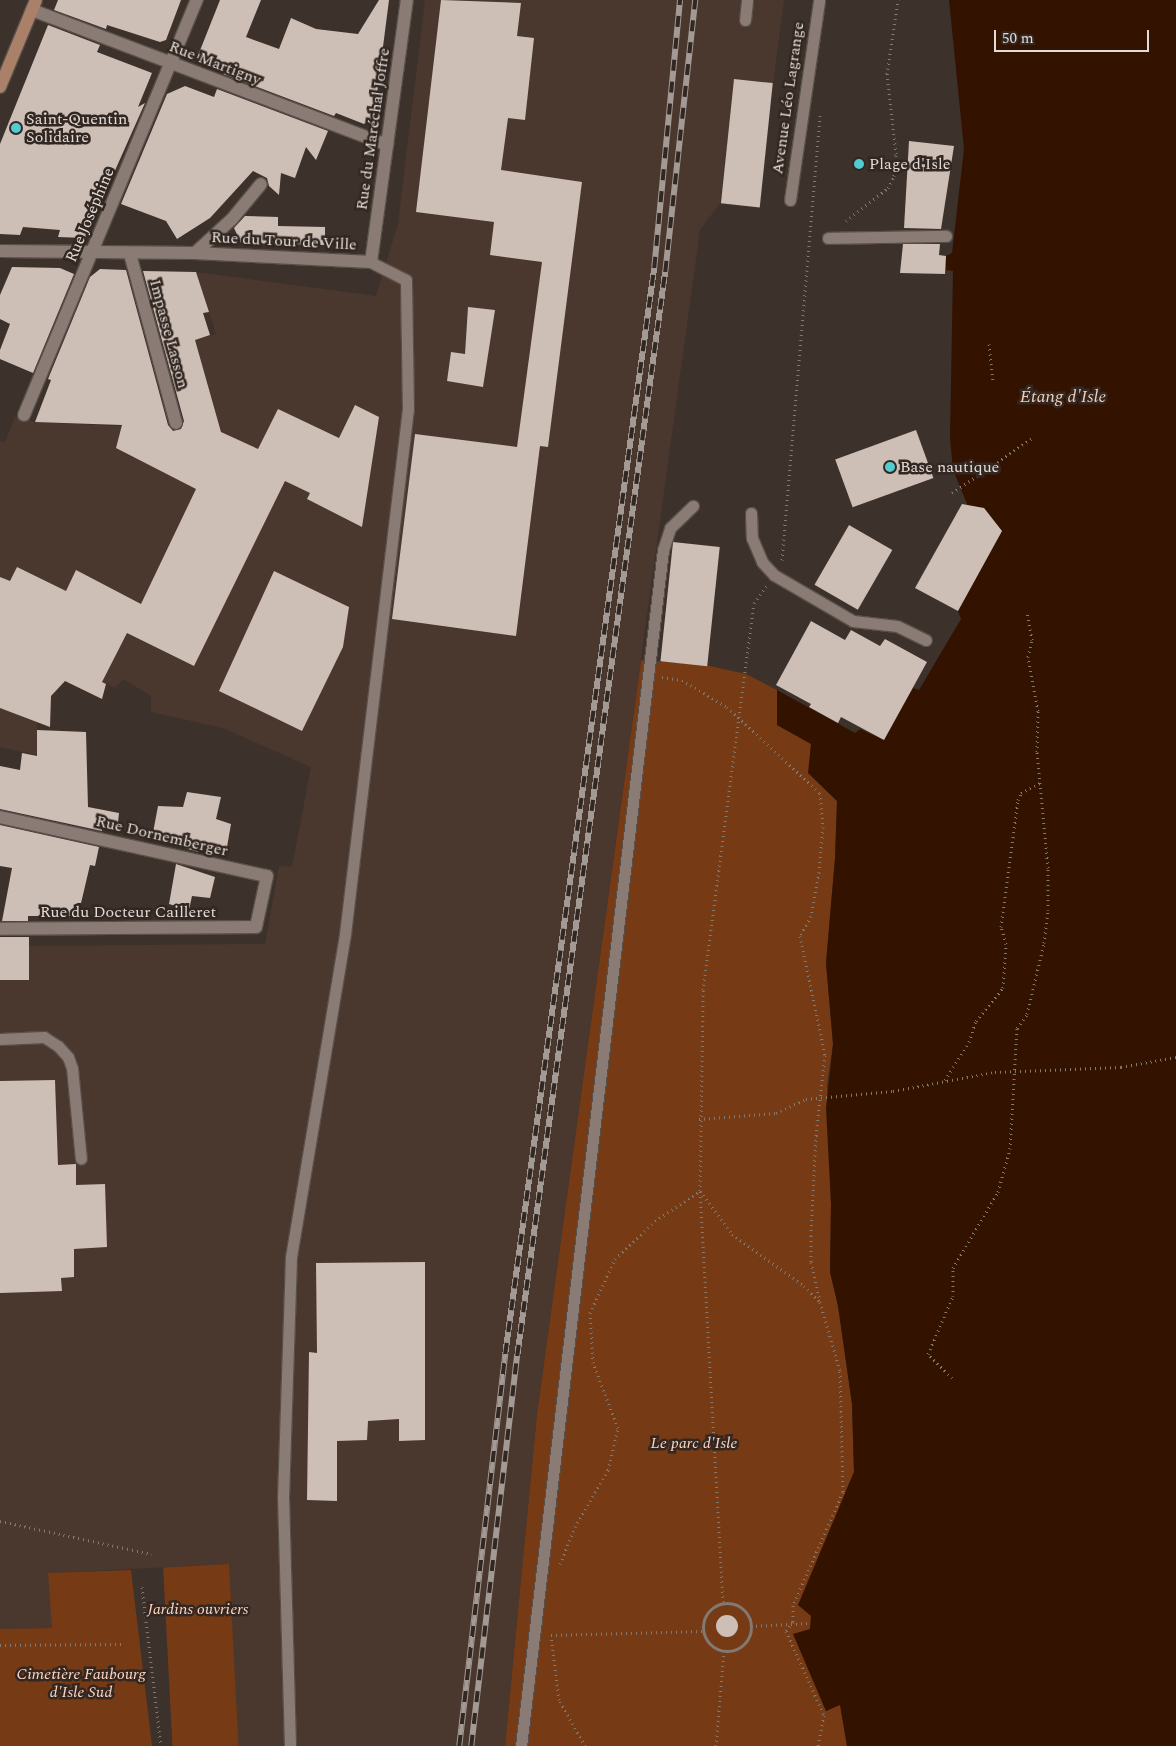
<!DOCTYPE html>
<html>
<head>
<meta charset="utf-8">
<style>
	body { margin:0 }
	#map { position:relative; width:1176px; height:1746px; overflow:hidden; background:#3d312b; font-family:Spectral,serif }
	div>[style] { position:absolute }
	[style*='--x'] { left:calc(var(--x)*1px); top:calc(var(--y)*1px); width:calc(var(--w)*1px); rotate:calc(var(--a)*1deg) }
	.built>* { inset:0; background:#4a382f }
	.green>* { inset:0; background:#763a15; transform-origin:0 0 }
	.water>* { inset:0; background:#341200 }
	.building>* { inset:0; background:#cdbeb6; transform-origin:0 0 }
	.round { border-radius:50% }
	.path>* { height:3px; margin-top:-1.5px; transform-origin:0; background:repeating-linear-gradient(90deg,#837973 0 1px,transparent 0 5px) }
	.path>.ring { margin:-1.5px; padding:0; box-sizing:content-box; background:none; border:3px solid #837973; border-radius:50% }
	.roads { filter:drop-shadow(1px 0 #594f4a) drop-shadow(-1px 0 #594f4a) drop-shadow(0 1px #594f4a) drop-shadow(0 -1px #594f4a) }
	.lane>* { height:11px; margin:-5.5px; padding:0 5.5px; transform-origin:5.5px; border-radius:5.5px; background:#8a7c75 }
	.street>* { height:12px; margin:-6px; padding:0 6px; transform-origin:6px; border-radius:6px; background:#8a7c75 }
	.secondary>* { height:12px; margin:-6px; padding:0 6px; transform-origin:6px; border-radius:6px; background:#aa8069 }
	.rail>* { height:5.5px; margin-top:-2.75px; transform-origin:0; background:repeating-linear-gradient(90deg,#332721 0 11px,#a39a95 0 22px); box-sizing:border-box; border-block:1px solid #a39a95 }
	.dots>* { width:14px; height:14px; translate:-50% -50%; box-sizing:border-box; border:2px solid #332721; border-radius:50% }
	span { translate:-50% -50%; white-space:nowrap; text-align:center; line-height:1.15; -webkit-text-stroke:5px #332721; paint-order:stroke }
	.street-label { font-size:16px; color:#e3dbd7 }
	.poi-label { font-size:16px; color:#e3dbd7 }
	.left { translate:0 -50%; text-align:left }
	.park-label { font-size:16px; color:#ffd5c0; font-style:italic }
	.water-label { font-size:18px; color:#f5ccb7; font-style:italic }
	.scale { position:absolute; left:994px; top:30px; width:155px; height:22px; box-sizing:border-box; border:2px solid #e3dbd7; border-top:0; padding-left:6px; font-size:15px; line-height:18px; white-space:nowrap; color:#e3dbd7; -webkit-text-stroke:4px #332721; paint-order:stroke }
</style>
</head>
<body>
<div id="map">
	<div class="built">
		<div style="clip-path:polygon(425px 0,784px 0,773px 83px,734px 79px,720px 203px,700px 230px,537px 1414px,505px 1746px,237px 1746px,229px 1564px,49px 1573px,52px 1628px,0 1629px,0 980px,29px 946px,265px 944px,279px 866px,292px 867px,311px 767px,223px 728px,151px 712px,151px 696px,123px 679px,115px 688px,78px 668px,37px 710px,37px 755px,0 747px,0 442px,5px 442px,15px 417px,35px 422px,221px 431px,194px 340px,216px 334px,196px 272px,376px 296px,398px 224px)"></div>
	</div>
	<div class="green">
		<div style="clip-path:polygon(641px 660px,705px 665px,746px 674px,777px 690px,777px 725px,811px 744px,809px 773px,837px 801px,835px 858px,826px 963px,833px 1044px,827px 1084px,831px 1204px,830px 1272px,838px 1306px,852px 1404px,854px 1473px,846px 1490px,810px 1630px,794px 1634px,826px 1711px,840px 1704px,847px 1746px,505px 1746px,537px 1414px)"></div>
		<div style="left:229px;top:1564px;width:182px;height:66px;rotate:87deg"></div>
		<div style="clip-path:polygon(131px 1570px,152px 1746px,0 1746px,0 1629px,52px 1628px,48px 1573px)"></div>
	</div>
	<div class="water">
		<div style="clip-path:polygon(949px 0,1176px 0,1176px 1746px,847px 1746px,840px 1705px,826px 1711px,793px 1634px,810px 1629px,811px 1616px,798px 1605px,854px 1472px,852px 1404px,838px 1306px,830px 1272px,831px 1204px,826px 1108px,833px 1044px,826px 963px,835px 858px,837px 801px,808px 773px,811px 744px,777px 725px,777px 690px,855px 733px,860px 729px,884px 740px,913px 688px,919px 690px,961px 619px,958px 611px,1002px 531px,984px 508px,968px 506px,953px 470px,950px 437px,953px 271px,946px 270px,946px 256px,952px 253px,964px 149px)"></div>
	</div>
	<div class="building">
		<div style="clip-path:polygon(58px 0,181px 0,166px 40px,160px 42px,107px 25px,106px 29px,54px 10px)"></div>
		<div style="clip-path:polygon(220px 0,261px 0,246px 37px,279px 49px,291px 18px,316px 29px,358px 34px,379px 0,389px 0,374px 117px,364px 124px,336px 113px,334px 116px,223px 74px,225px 68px,197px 58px)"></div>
		<div style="clip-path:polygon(441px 0,521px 3px,517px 36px,534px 38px,525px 120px,508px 118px,501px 170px,582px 182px,548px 447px,540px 446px,516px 636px,392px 619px,415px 434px,517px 447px,542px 262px,490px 255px,494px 222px,416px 212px)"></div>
		<div style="clip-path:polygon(48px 25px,100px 45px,97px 52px,152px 73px,138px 107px,145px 103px,85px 238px,58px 237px,60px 230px,23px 227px,20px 235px,0 234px,0 144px)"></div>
		<div style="left:734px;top:79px;width:39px;height:125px;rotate:6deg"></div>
		<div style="clip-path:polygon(185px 86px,214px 97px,217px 89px,328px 131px,316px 160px,306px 147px,295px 178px,281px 173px,279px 195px,269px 186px,267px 178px,253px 171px,210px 218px,177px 239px,166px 221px,121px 204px,167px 94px)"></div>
		<div style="clip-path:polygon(909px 141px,954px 146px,941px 229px,904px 228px)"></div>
		<div style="clip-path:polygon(245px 216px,278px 217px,278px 226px,325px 227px,325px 245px,241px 243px,234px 228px)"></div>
		<div style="clip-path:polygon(903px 244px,940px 244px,939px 255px,946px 256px,945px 274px,900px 273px)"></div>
		<div style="clip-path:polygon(12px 267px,60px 268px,74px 274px,33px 373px,0 359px,0 350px,10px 324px,0 319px,0 295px)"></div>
		<div style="clip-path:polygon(100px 269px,126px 270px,168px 425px,173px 431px,181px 429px,184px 421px,143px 271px,196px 272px,209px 312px,203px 313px,210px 335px,195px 340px,221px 432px,258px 449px,278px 409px,339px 438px,355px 405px,379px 417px,362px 527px,307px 499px,310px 493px,285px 481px,194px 666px,127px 633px,102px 682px,106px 684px,102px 699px,65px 681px,51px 696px,50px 727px,0 708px,0 577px,10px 581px,17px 567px,66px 591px,76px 570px,141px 604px,196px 489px,116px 448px,122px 425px,35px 422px,51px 380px,48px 379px,90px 277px)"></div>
		<div style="clip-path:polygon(468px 307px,495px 310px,483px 387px,447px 381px,451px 352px,465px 354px)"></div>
		<div style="left:916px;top:430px;width:51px;height:86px;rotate:70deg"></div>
		<div style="clip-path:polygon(962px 504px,984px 508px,1002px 531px,958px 611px,915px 588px)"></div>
		<div style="left:849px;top:525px;width:50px;height:69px;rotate:30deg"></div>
		<div style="left:673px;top:542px;width:47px;height:120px;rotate:6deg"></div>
		<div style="clip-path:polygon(274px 571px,349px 607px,343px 647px,302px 731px,219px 691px)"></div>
		<div style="clip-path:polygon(811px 621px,845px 640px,851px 630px,880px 646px,885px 639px,927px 662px,884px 740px,841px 717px,838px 723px,809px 707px,811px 704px,776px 685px)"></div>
		<div style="clip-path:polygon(37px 730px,86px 732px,88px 807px,119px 813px,117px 832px,102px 828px,102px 831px,0 809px,0 766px,20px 770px,22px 753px,37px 756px)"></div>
		<div style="clip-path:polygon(187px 792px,221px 797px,216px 819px,231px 824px,227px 847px,200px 842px,198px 852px,152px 838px,158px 806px,183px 807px)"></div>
		<div style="clip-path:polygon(0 825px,99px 847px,95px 866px,90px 865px,78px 916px,28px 916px,28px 921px,2px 921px,12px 868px,0 866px)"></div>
		<div style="clip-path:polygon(176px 864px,215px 877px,210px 898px,192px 896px,189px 910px,169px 904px)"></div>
		<div style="left:0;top:937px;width:29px;height:43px"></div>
		<div style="clip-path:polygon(55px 1080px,58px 1165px,76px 1164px,76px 1185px,105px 1184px,107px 1247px,74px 1249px,74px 1277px,61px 1278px,62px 1291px,0 1293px,0 1081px)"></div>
		<div style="clip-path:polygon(425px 1262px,425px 1440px,399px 1441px,399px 1419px,368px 1421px,367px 1440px,337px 1441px,337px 1501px,307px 1500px,309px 1352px,317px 1353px,316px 1263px)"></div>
		<div class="round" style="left:716px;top:1615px;width:22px;height:22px"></div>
	</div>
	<div class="path">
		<div style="--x:846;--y:221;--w:53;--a:-38.2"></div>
		<div style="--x:888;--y:188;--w:13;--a:-63"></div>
		<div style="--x:894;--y:176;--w:22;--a:-85"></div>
		<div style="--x:896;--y:154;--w:81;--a:-96.4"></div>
		<div style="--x:887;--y:74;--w:75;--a:-81.5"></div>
		<div style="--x:989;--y:344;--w:39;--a:84"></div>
		<div style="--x:952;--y:493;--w:96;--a:-34.4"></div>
		<div style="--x:782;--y:560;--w:446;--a:-85.1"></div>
		<div style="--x:662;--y:677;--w:20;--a:9"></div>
		<div style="--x:682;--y:680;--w:52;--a:31"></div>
		<div style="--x:727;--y:707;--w:127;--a:42.8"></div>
		<div style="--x:820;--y:793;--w:34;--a:85"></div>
		<div style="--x:823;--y:827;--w:45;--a:95.1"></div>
		<div style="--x:819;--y:872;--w:45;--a:100.3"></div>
		<div style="--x:811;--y:916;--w:23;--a:119"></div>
		<div style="--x:800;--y:936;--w:122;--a:78.1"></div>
		<div style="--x:825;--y:1055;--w:81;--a:96.4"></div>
		<div style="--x:816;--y:1135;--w:100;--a:92.9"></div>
		<div style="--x:811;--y:1235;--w:27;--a:90"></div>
		<div style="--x:811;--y:1262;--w:40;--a:77"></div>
		<div style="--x:945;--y:1080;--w:45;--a:-57.7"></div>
		<div style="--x:969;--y:1042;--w:22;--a:-72"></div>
		<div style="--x:976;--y:1021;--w:43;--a:-50.7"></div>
		<div style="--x:1003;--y:988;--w:44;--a:-86.1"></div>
		<div style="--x:1006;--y:944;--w:18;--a:-106"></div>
		<div style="--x:1001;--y:927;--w:128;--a:-82.4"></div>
		<div style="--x:1018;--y:800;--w:8;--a:-67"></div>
		<div style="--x:1021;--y:793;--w:21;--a:-28"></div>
		<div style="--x:699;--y:1119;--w:77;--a:-4.5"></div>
		<div style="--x:776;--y:1113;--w:33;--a:-25"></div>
		<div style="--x:806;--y:1099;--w:87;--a:-5.3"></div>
		<div style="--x:893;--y:1091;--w:104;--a:-10.6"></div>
		<div style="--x:995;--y:1072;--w:126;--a:-2.3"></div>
		<div style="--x:1121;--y:1067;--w:56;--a:-10.3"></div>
		<div style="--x:952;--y:1378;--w:34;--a:-135"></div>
		<div style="--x:928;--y:1354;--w:63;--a:-66.7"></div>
		<div style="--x:953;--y:1296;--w:28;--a:-90"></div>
		<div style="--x:953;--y:1268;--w:88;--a:-59.4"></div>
		<div style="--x:998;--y:1192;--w:45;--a:-74.4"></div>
		<div style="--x:1010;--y:1149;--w:121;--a:-86.7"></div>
		<div style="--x:1017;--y:1028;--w:17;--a:-54"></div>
		<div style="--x:1027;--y:1014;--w:73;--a:-76.5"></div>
		<div style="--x:1044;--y:943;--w:33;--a:-83"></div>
		<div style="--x:1048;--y:910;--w:42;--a:-90"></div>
		<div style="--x:1048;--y:868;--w:117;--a:-95.4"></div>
		<div style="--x:1037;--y:752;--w:41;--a:-88.6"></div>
		<div style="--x:1038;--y:711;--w:55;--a:-100.5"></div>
		<div style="--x:1028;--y:657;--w:17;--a:-77"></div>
		<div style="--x:1032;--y:640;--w:29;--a:-100"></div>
		<div style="--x:0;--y:1521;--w:155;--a:12.3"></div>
		<div style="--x:560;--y:1564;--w:40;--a:-68"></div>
		<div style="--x:575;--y:1527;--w:66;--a:-59.9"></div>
		<div style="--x:608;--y:1470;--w:43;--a:-76.6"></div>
		<div style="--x:618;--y:1428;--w:70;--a:-111"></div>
		<div style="--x:593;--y:1363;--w:50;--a:-93.4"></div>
		<div style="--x:590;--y:1313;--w:60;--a:-65.2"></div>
		<div style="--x:615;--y:1259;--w:55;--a:-43.5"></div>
		<div style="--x:655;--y:1221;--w:54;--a:-33.7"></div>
		<div style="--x:700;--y:1191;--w:54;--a:53.3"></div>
		<div style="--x:732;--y:1234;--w:89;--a:35.8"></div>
		<div style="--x:804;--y:1286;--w:23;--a:45"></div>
		<div style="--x:820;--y:1302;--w:72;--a:73.8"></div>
		<div style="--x:840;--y:1371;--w:121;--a:88.6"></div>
		<div style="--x:843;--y:1492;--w:124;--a:113.9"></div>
		<div style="--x:793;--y:1605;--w:17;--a:90"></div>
		<div style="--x:793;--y:1622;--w:11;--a:128"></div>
		<div style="--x:786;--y:1631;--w:92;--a:65.7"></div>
		<div style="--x:824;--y:1715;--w:32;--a:101"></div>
		<div style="--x:142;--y:1587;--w:160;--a:83.2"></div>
		<div style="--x:723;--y:1602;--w:412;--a:-93.2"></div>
		<div style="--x:700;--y:1191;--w:201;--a:-89.1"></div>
		<div style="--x:703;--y:990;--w:390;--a:-82.5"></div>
		<div style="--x:754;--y:603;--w:21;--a:-55"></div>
		<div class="ring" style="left:703px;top:1603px;width:45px;height:45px"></div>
		<div style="--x:751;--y:1626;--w:59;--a:-2.9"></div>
		<div style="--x:0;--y:1645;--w:124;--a:-0.5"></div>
		<div style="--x:585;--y:1746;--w:53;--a:-119.5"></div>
		<div style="--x:559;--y:1700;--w:65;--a:-97"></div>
		<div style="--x:551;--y:1635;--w:152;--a:-1.5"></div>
		<div style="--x:716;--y:1746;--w:95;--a:-85.2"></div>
	</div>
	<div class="roads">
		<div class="lane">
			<div style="--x:745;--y:20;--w:20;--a:-84"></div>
			<div style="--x:790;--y:200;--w:202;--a:-81.7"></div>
			<div style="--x:828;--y:238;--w:118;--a:-1"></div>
			<div style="--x:751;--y:513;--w:25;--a:88"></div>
			<div style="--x:752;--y:538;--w:26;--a:67"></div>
			<div style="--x:762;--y:562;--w:18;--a:47"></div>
			<div style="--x:774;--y:575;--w:91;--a:30.2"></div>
			<div style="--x:853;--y:621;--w:44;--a:6.5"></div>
			<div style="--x:897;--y:626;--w:32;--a:26"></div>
			<div style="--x:0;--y:1039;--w:44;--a:-2.6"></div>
			<div style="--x:44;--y:1037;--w:17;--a:33"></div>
			<div style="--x:58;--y:1046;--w:15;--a:48"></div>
			<div style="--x:68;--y:1057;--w:12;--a:70"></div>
			<div style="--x:72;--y:1068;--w:91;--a:84.4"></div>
			<div style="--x:290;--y:1746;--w:248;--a:-91.6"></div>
			<div style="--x:283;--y:1498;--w:241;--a:-88.1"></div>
			<div style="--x:291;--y:1257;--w:327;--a:-80.5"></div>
			<div style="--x:345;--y:934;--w:529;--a:-83.16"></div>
			<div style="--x:408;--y:409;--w:129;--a:-90.9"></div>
			<div style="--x:406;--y:280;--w:39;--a:-153"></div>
			<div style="--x:521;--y:1746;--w:1204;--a:-83.23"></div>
			<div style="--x:663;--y:550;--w:23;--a:-72"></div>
			<div style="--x:670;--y:528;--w:32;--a:-44"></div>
		</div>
		<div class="street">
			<div style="--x:32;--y:10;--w:380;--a:20.8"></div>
			<div style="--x:0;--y:251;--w:195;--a:0.6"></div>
			<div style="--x:195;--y:253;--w:176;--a:2.9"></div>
			<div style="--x:371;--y:262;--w:264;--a:-82.2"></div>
			<div style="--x:195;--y:253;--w:50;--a:-42.6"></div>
			<div style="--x:232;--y:219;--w:45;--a:-50.4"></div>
			<div style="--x:130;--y:254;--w:175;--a:74.8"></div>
			<div style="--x:24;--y:415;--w:450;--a:-67.4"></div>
			<div style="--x:0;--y:817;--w:273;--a:12.5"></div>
			<div style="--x:267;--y:876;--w:52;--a:102.2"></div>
			<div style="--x:256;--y:927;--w:256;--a:179.6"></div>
		</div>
		<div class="secondary">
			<div style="--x:0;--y:87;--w:94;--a:-67.5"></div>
		</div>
	</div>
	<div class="rail">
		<div style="--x:459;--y:1746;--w:395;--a:-83.3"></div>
		<div style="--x:505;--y:1354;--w:1096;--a:-82.19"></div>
		<div style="--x:654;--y:268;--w:269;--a:-84.5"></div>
		<div style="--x:471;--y:1746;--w:393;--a:-83.3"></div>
		<div style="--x:517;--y:1356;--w:1094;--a:-82.23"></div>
		<div style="--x:665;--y:272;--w:274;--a:-83.7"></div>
	</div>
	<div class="dots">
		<div style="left:16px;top:128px;background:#51ccd1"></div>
		<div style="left:859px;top:164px;background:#51ccd1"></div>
		<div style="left:890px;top:467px;background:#51ccd1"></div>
	</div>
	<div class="street-label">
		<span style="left:215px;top:63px;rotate:21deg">Rue Martigny</span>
		<span style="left:788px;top:98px;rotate:-82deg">Avenue Léo Lagrange</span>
		<span style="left:373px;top:129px;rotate:-82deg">Rue du Maréchal Joffre</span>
		<span style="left:90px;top:215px;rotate:-67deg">Rue Joséphine</span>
		<span style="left:284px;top:241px;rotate:3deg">Rue du Tour de Ville</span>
		<span style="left:169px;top:334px;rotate:75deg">Impasse Lasson</span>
		<span style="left:162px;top:836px;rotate:13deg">Rue Dornemberger</span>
		<span style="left:128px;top:912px">Rue du Docteur Cailleret</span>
	</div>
	<div class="poi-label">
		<span class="left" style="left:26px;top:128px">Saint-Quentin<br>Solidaire</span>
		<span class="left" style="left:869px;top:164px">Plage d'Isle</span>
		<span class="left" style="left:900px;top:467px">Base nautique</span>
	</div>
	<div class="park-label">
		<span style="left:694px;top:1443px">Le parc d'Isle</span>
		<span style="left:198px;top:1609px">Jardins ouvriers</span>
		<span style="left:81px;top:1683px">Cimetière Faubourg<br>d'Isle Sud</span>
	</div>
	<div class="water-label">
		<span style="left:1063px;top:397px">Étang d'Isle</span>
	</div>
	<div class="scale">50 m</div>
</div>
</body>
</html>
